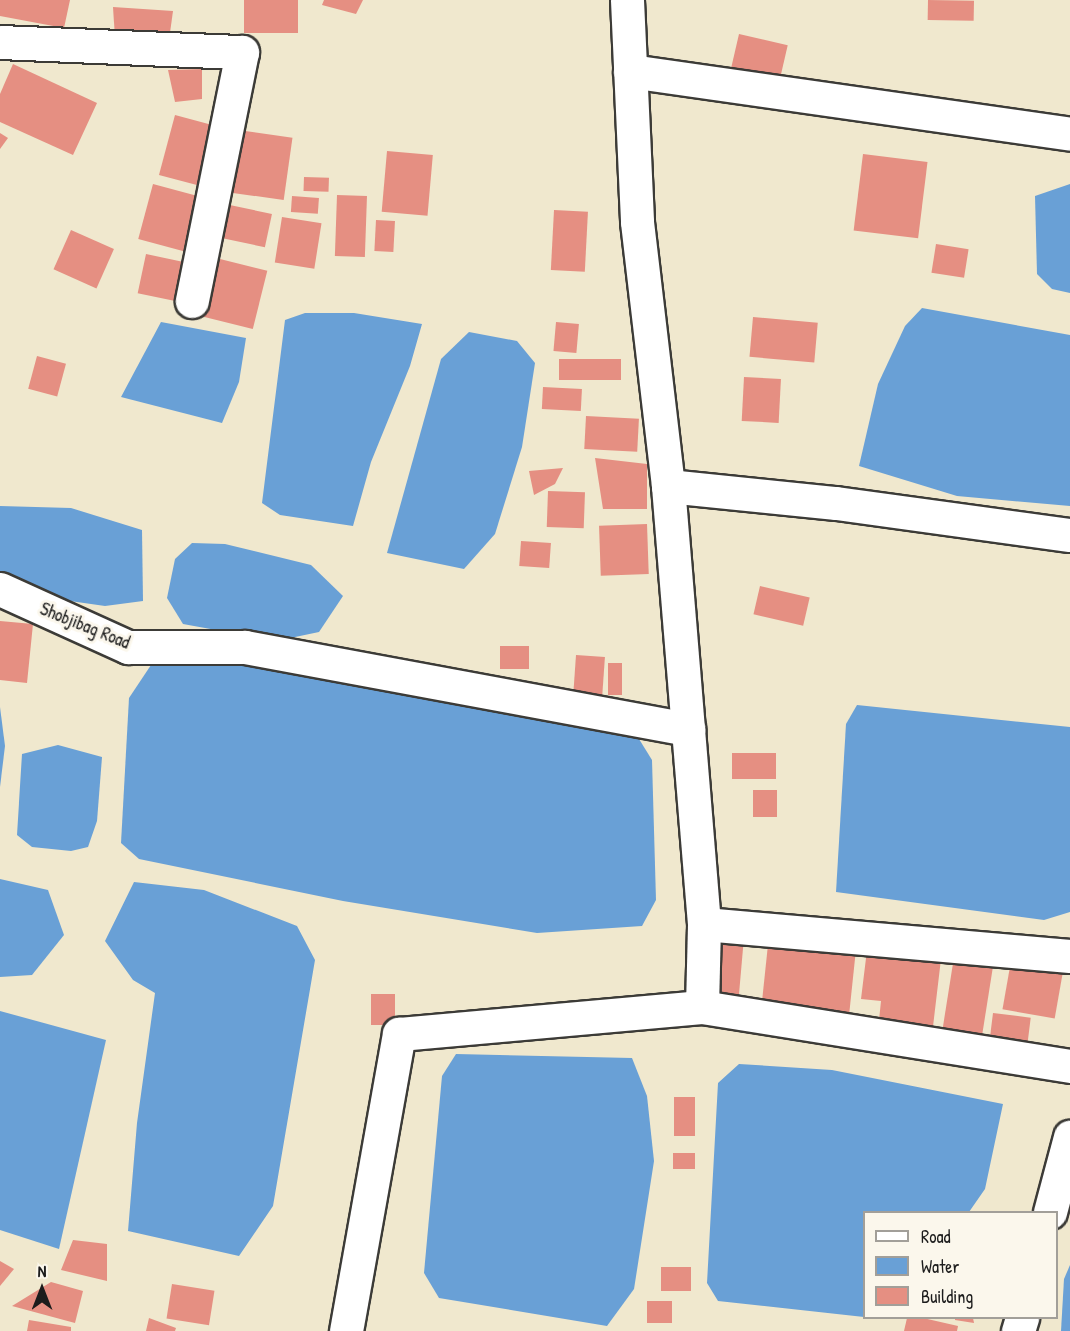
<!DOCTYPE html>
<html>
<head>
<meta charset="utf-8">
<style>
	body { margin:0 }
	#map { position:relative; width:1070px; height:1331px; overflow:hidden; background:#f0e8ce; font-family:"Patrick Hand",sans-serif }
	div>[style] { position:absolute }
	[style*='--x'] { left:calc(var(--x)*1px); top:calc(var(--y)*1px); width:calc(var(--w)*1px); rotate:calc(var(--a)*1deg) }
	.water>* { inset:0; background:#69a0d6 }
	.building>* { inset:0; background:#e58f82; transform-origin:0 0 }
	.roads { filter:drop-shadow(2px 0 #3c3b37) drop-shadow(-2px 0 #3c3b37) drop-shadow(0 2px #3c3b37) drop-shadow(0 -2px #3c3b37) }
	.minor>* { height:33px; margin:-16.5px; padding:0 16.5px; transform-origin:16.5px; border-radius:16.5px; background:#fff }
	span { translate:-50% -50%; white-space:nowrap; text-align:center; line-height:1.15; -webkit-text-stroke:6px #fbf7ec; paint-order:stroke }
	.street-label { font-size:18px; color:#1c1c1c }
	.legend { position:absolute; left:863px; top:1211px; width:195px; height:108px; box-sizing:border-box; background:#fbf7ec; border:2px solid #a29f99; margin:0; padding:8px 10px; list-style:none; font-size:18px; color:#1c1c1c }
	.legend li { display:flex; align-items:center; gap:12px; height:30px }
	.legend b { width:30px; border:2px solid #a29f99 }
	.north { position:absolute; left:12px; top:1259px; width:60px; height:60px; -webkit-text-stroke:4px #fbf7ec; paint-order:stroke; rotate:0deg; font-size:16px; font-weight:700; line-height:24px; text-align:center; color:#1c1c1c }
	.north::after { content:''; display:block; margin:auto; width:21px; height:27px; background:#1c1c1c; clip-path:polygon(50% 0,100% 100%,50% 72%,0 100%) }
</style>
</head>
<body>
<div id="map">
	<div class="water">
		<div style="clip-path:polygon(1070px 184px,1070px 293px,1052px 289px,1037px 274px,1035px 196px)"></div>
		<div style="clip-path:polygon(922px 308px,1070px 335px,1070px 506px,957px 496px,859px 466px,878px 384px,905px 326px)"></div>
		<div style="clip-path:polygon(305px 313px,354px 313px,422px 324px,410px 366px,371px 462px,353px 526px,280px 515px,262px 503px,285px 320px)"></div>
		<div style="clip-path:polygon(161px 322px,246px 338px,239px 382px,222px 423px,121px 397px)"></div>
		<div style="clip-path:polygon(469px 332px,517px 341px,535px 363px,522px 447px,495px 534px,464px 569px,387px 553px,441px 359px)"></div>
		<div style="clip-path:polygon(0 506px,71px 508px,142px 530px,143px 601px,105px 606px,56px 599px,0 573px)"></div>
		<div style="clip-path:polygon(192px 543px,225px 544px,311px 565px,343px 596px,319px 632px,276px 641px,183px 624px,167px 598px,175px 559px)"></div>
		<div style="clip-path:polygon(161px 650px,194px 650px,559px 719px,639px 739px,652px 760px,656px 900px,642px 926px,537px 933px,343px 901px,139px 859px,121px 843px,129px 698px)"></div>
		<div style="clip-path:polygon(857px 705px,1070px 727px,1070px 912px,1044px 920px,836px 892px,846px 724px)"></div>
		<div style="clip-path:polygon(0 707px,5px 746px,0 787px)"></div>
		<div style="clip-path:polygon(58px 745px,102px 757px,97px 821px,88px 847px,71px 851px,32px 847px,17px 835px,22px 754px)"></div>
		<div style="clip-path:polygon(0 879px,48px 890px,64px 935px,32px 975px,0 977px)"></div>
		<div style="clip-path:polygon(134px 882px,204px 890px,297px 926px,315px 960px,273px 1206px,239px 1256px,128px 1231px,137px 1123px,155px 993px,133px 980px,105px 941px)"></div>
		<div style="clip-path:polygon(0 1011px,106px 1040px,59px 1249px,0 1230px)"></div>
		<div style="clip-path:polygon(456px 1054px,632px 1058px,647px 1096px,654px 1161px,634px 1289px,607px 1326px,439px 1298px,424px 1273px,442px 1076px)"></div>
		<div style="clip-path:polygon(739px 1064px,832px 1070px,1003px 1104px,985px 1189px,969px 1212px,864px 1212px,864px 1317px,718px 1301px,707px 1283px,718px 1083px)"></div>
		<div style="clip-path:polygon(1070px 1265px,1070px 1331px,1061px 1331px,1064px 1279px)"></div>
	</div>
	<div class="building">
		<div style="clip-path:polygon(0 0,70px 0,64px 28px,0 16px)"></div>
		<div style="left:244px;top:0;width:54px;height:33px"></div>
		<div style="clip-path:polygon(324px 0,363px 0,356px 14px,322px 5px)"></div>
		<div style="left:928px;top:0;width:46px;height:20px;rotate:1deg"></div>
		<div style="clip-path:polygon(113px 7px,173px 11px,169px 40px,115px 38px)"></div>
		<div style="left:739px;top:34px;width:50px;height:48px;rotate:13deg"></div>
		<div style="clip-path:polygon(13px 64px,97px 103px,73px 155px,0 122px,0 94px)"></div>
		<div style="clip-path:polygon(202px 69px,202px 99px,175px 102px,168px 70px)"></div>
		<div style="left:175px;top:115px;width:52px;height:62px;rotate:15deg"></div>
		<div style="left:238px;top:130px;width:55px;height:63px;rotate:8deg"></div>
		<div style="clip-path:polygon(0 133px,8px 138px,0 149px)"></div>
		<div style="left:387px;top:151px;width:46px;height:61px;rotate:5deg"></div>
		<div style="left:863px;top:154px;width:65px;height:77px;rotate:7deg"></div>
		<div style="left:304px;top:177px;width:25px;height:14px;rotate:2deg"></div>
		<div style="left:153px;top:184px;width:49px;height:57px;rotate:15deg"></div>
		<div style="left:337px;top:195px;width:30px;height:61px;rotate:2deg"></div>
		<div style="left:292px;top:196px;width:27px;height:16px;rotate:4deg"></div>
		<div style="left:225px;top:204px;width:48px;height:34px;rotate:12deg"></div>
		<div style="left:554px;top:210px;width:34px;height:60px;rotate:3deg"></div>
		<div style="left:282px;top:217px;width:40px;height:46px;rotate:9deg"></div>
		<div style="left:376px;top:220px;width:19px;height:31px;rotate:3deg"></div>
		<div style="left:71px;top:230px;width:47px;height:43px;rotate:24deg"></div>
		<div style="left:936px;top:244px;width:33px;height:29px;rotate:9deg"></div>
		<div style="left:146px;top:254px;width:42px;height:40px;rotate:12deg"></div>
		<div style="left:212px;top:257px;width:57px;height:60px;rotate:14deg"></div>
		<div style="left:753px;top:317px;width:65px;height:40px;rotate:5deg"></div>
		<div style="left:556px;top:322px;width:23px;height:29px;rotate:5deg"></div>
		<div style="left:37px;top:356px;width:30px;height:34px;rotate:15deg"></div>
		<div style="left:621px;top:359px;width:21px;height:62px;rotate:90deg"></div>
		<div style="left:744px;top:377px;width:37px;height:44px;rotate:3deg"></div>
		<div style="left:543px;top:387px;width:39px;height:22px;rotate:3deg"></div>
		<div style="left:586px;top:416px;width:53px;height:33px;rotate:3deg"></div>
		<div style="clip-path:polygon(595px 458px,647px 464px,647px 509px,603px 509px)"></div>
		<div style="clip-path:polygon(563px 468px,555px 484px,534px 495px,529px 471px)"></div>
		<div style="left:548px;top:491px;width:37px;height:36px;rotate:2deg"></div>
		<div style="left:647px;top:524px;width:50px;height:48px;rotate:88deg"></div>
		<div style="left:521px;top:541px;width:30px;height:25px;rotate:4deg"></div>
		<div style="left:760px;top:586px;width:51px;height:29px;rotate:13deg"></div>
		<div style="clip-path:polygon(0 621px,33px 624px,27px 683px,0 680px)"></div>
		<div style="left:500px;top:646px;width:29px;height:23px"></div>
		<div style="left:576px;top:655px;width:29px;height:43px;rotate:4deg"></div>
		<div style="left:608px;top:663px;width:14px;height:32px"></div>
		<div style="left:732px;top:753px;width:44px;height:26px"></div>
		<div style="left:753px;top:790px;width:24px;height:27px"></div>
		<div style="left:769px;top:935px;width:88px;height:89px;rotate:6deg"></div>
		<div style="left:721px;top:936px;width:23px;height:74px;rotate:5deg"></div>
		<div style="clip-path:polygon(867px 950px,941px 959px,932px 1035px,878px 1030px,881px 1001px,861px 999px)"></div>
		<div style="left:954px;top:957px;width:40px;height:86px;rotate:9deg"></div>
		<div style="left:1011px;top:961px;width:53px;height:49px;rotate:10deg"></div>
		<div style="left:371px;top:994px;width:24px;height:31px"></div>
		<div style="left:993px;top:1013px;width:38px;height:36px;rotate:7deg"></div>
		<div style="left:674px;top:1097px;width:21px;height:39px"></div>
		<div style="left:695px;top:1153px;width:16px;height:22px;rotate:90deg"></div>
		<div style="clip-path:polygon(73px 1240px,107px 1244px,107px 1281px,61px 1270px)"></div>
		<div style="clip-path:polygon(0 1261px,14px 1269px,0 1286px)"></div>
		<div style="left:691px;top:1267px;width:24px;height:30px;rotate:90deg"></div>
		<div style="clip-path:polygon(51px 1282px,83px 1291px,75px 1323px,12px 1306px)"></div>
		<div style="left:172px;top:1284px;width:43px;height:35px;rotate:9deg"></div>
		<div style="left:647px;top:1301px;width:25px;height:22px"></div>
		<div style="clip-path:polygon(149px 1318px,176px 1328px,175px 1331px,146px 1331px)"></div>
		<div style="clip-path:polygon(907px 1318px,923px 1318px,958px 1326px,957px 1331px,904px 1331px)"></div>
		<div style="clip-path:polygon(955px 1318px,973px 1318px,974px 1323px,955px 1320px)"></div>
		<div style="clip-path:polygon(29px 1320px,71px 1327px,71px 1331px,27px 1331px)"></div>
	</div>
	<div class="roads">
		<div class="minor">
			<div style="--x:627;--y:0;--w:222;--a:87.4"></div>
			<div style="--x:637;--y:222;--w:266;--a:83.3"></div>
			<div style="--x:668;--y:486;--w:439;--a:85.3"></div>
			<div style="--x:704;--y:924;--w:367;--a:5"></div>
			<div style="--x:0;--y:42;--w:242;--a:2.4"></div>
			<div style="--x:242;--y:52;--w:254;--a:101.4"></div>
			<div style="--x:630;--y:71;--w:444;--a:8.1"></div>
			<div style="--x:668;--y:486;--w:169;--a:5.8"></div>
			<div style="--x:836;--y:503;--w:236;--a:7.8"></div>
			<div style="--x:0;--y:589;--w:141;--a:24.4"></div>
			<div style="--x:128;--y:647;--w:117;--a:0"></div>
			<div style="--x:245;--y:647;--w:451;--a:10.5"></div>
			<div style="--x:702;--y:1007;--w:373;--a:9.1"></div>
			<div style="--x:1050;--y:1212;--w:78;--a:-75.1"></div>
			<div style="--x:346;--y:1331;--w:302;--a:-79.9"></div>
			<div style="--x:399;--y:1034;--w:304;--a:-5.1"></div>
			<div style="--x:702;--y:1007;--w:83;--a:-88.6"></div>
			<div style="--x:1018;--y:1331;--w:14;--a:-73"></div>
		</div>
	</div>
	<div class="street-label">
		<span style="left:85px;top:626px;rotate:22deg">Shobjibag Road</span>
	</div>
	<ul class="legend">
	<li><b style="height:8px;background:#fff"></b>Road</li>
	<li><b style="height:16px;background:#69a0d6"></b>Water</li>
	<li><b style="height:16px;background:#e58f82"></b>Building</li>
	</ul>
	<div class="north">N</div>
</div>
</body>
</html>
